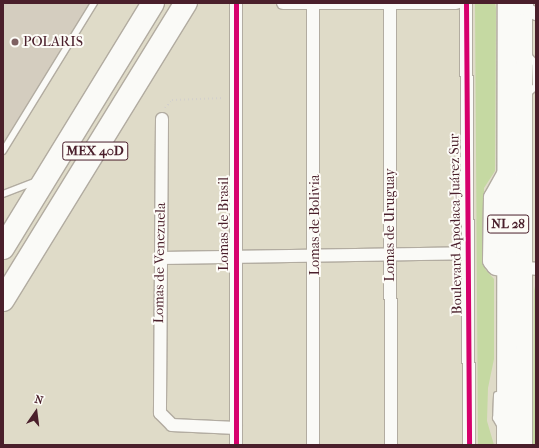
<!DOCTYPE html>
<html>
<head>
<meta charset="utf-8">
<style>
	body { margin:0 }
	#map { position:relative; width:539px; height:448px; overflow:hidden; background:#dfdbc8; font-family:"IM FELL French Canon",serif }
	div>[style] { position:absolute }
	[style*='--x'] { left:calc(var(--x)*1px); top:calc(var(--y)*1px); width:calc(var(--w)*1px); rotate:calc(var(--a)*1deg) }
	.industrial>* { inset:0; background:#d4cdbf }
	.green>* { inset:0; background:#c5d9a2 }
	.path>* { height:2px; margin-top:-1px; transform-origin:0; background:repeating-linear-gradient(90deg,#d3d0cc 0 1px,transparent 0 4px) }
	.roads { filter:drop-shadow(1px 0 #b2aca1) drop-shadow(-1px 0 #b2aca1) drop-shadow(0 1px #b2aca1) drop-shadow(0 -1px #b2aca1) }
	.service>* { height:6px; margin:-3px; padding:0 3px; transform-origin:3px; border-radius:3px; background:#fafaf7 }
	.minor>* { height:12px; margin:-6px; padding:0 6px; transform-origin:6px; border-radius:6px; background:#fafaf7 }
	.primary>* { height:19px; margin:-9.5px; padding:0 9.5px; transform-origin:9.5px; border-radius:9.5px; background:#fafaf7 }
	.motorway>* { height:22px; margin:-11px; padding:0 11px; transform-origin:11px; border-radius:11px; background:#fafaf7 }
	.cycleway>* { height:5px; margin:-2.5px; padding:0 2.5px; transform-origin:2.5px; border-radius:2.5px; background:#d6006c }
	.dots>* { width:11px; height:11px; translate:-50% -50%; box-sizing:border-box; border:2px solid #fdfcf7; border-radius:50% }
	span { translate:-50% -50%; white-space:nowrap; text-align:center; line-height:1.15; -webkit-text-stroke:4px #fdfcf7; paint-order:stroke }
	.shield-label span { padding:1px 3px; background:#fdfcf7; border:1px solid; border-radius:3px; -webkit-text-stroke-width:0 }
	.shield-label { font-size:13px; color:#4a1f2b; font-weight:700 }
	.poi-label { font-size:14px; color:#4a1f2b }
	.left { translate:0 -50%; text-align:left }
	.street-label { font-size:14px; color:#4a1f2b }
	.frame { position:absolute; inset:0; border:4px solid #4a1f2b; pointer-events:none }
	.north { position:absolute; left:16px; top:392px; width:40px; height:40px; -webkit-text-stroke:3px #fdfcf7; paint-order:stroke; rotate:14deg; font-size:11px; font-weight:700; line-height:16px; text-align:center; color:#4a1f2b }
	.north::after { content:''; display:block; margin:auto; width:14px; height:18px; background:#4a1f2b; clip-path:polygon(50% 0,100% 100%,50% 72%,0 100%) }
</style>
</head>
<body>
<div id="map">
	<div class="industrial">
		<div style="clip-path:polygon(3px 3px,97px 3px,3px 152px)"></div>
	</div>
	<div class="green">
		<div style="clip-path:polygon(475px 3px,495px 3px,496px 9px,495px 171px,484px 188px,485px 269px,494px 279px,494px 359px,488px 388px,487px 421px,494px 445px,478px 445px)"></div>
		<div style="clip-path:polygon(536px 281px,536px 445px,533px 445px,534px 291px)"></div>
	</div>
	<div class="path">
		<div style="--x:165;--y:108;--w:11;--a:-49"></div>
		<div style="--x:172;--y:100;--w:52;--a:-2.2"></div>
	</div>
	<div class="roads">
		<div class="service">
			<div style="--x:525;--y:96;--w:15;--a:-42"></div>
			<div style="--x:536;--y:86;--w:23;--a:-92"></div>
			<div style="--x:535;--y:63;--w:13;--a:-132"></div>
			<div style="--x:3;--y:151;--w:174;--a:-58.4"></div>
			<div style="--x:3;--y:194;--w:34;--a:-21"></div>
			<div style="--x:497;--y:395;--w:23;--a:92"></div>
			<div style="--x:496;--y:418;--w:8;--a:60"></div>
		</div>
		<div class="minor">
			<div style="--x:283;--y:3;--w:173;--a:0"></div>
			<div style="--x:466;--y:3;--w:442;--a:89.6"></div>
			<div style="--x:313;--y:4;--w:441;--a:90"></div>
			<div style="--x:518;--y:4;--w:21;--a:29"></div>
			<div style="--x:390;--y:5;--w:440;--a:89.9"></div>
			<div style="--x:162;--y:119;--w:294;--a:90.4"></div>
			<div style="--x:160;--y:413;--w:17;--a:45"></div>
			<div style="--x:172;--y:425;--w:64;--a:2.7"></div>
			<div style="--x:161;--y:258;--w:307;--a:-0.9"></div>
			<div style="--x:515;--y:267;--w:21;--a:5"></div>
			<div style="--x:236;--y:445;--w:442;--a:-90"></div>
		</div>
		<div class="primary">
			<div style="--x:522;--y:3;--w:442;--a:90"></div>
			<div style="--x:507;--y:172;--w:29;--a:119"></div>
			<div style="--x:493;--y:197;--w:63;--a:90.9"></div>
			<div style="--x:492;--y:260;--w:6;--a:51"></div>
			<div style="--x:496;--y:265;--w:12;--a:9"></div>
			<div style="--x:508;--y:267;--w:11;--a:-22"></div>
			<div style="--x:506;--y:445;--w:442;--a:-89.9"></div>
		</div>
		<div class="motorway">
			<div style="--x:522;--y:4;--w:1;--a:-90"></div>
			<div style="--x:3;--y:248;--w:287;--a:-58.5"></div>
			<div style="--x:3;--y:300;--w:349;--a:-58.4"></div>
		</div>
	</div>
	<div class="cycleway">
		<div style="--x:466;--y:3;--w:442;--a:89.6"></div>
		<div style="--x:236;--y:445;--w:442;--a:-90"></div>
	</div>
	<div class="dots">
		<div style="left:15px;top:42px;background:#7e6162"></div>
	</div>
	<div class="shield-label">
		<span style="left:95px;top:151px">MEX 40D</span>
		<span style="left:508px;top:224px">NL 28</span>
	</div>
	<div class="poi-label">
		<span class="left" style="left:23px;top:42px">POLARIS</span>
	</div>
	<div class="street-label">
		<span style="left:224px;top:224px;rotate:-90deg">Lomas de Brasil</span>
		<span style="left:456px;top:224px;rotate:-91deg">Boulevard Apodaca-Juárez Sur</span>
		<span style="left:315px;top:225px;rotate:-90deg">Lomas de Bolivia</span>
		<span style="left:390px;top:225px;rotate:-90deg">Lomas de Uruguay</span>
		<span style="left:160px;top:263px;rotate:-89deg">Lomas de Venezuela</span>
	</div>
	<div class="frame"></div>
	<div class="north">N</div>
</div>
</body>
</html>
